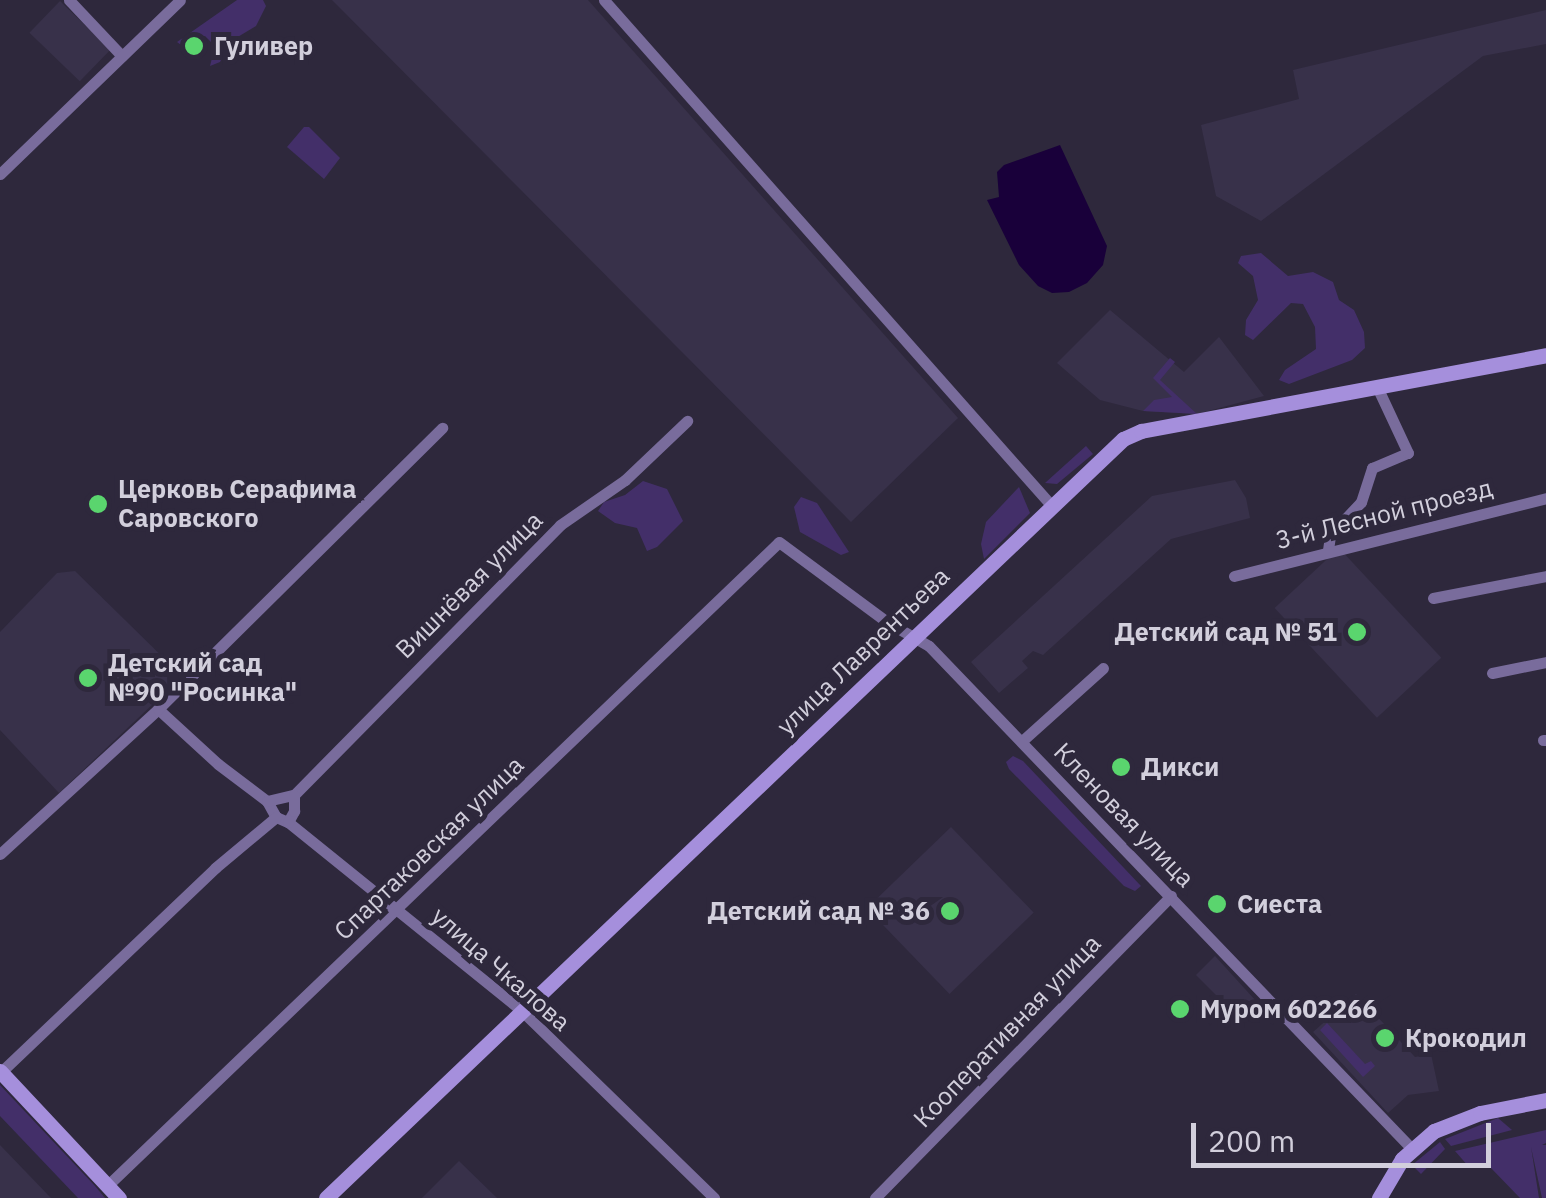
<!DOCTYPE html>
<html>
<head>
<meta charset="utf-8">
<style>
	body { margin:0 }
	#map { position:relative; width:1546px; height:1198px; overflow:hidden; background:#2e283c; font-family:"IBM Plex Sans",sans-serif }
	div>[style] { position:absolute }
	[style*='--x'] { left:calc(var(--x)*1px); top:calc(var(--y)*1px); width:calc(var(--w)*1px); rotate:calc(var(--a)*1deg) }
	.built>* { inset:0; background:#38314a; transform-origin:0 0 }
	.green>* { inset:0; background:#432f69 }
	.water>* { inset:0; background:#19003a }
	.street>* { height:11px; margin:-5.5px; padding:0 5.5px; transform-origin:5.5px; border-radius:5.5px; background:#796c9c }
	.secondary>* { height:15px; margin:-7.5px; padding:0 7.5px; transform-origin:7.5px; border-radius:7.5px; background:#a58fdc }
	.dots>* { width:28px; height:28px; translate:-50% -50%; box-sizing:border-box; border:5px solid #2e283c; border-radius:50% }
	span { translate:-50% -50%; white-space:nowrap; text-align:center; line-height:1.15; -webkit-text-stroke:10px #2e283c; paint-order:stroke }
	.poi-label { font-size:25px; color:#d2cfdc; font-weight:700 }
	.left { translate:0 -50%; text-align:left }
	.right { translate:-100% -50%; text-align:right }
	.street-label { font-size:25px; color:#d2cfdc }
	.scale { position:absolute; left:1191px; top:1123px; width:300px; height:45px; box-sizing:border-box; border:5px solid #d2cfdc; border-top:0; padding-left:12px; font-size:30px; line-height:35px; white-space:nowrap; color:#d2cfdc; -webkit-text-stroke:8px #2e283c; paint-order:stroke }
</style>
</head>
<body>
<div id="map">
	<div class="built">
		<div style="clip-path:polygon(332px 0,588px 0,958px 418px,851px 522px)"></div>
		<div style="left:60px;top:1px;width:70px;height:44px;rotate:44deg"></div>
		<div style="clip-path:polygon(1546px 10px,1546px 44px,1483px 56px,1261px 221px,1216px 196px,1201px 125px,1299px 99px,1293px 70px)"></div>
		<div style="clip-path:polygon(1110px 310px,1184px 372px,1219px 337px,1264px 396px,1197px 414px,1143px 411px,1100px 400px,1057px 363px)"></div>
		<div style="clip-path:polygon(1235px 480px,1246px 498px,1250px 518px,1171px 539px,1043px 655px,1033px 651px,1022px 661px,1028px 668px,999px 693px,971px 662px,1152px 496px)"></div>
		<div style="left:1339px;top:548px;width:150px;height:88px;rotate:47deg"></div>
		<div style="clip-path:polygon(75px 571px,178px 672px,173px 685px,59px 793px,0 730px,0 632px,57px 573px)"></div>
		<div style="left:951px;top:827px;width:119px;height:117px;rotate:46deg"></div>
		<div style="clip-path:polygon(1215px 956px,1256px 1001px,1231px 1025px,1212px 1005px,1218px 997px,1196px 975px)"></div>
		<div style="clip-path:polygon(1356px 994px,1415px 1057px,1431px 1054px,1439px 1091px,1408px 1095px,1388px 1113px,1313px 1032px)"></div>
		<div style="clip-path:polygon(0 1145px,51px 1198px,0 1198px)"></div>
		<div style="clip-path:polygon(459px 1161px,497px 1198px,422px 1198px)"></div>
	</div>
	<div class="green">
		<div style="clip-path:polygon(237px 0,263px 0,266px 6px,256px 26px,231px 41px,220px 62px,210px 66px,215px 46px,205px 36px,181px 45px,177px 42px)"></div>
		<div style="clip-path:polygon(304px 127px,309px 127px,340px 158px,324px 179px,287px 147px)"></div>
		<div style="clip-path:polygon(1261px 253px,1288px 276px,1313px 272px,1333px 282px,1339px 300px,1354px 310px,1364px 332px,1365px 348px,1352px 360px,1289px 384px,1279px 380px,1285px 370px,1316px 349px,1315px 327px,1303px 304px,1291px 303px,1253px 340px,1245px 335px,1246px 320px,1258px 300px,1253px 276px,1238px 263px,1241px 256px)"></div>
		<div style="clip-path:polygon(1170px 358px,1175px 362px,1160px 380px,1197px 414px,1143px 411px,1154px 400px,1172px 397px,1153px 378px)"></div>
		<div style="clip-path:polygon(1086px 446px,1093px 454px,1057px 484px,1045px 483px)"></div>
		<div style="clip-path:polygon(643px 481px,667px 489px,683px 521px,657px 547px,647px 551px,637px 528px,615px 523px,598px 511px,604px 502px,625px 495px)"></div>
		<div style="clip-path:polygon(1019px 487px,1030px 513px,984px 559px,981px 544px,986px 522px)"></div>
		<div style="clip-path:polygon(801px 497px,817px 503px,849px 552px,841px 555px,800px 532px,794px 507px)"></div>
		<div style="clip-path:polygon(1013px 756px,1023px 761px,1141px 886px,1135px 891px,1124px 886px,1009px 769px,1006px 762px)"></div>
		<div style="clip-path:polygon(1327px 1023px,1365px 1064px,1371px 1061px,1375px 1066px,1363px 1077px,1320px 1030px)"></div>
		<div style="clip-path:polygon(0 1085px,95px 1186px,105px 1198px,78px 1198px,0 1116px)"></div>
		<div style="clip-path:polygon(1498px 1118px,1512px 1130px,1451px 1146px,1445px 1139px)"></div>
		<div style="clip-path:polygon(1546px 1130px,1546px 1143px,1542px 1145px,1546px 1145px,1546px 1198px,1542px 1198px,1531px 1147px,1539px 1198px,1520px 1198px,1489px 1166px,1469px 1167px,1455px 1151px)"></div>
		<div style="clip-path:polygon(1440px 1142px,1445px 1149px,1421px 1174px,1412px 1165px)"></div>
	</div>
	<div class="water">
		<div style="clip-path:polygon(1060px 145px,1107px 246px,1103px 265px,1087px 283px,1069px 292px,1052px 293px,1038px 286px,1019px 265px,987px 200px,999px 197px,997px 172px,1004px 165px)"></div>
	</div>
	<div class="street">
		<div style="--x:69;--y:0;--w:77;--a:46.6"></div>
		<div style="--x:604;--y:0;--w:674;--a:48.49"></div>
		<div style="--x:0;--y:174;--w:250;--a:-44"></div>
		<div style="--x:1328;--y:550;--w:15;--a:-82"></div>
		<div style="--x:1330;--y:535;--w:45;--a:-46.8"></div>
		<div style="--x:1361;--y:502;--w:36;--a:-72"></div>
		<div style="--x:1372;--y:468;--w:39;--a:-23"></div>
		<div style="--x:1408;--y:453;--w:71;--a:-115.1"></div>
		<div style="--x:1234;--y:576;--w:322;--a:-14"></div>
		<div style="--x:1433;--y:598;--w:115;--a:-11"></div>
		<div style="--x:1492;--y:673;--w:55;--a:-11.5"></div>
		<div style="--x:158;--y:709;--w:81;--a:42.5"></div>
		<div style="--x:218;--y:764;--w:61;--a:37.1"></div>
		<div style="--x:267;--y:801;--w:18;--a:61"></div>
		<div style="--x:276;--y:817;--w:13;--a:23"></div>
		<div style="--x:288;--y:822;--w:301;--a:38.9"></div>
		<div style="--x:522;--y:1011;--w:268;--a:44.2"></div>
		<div style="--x:1543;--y:740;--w:3;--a:0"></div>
		<div style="--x:1022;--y:741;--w:109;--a:-42"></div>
		<div style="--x:267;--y:801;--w:28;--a:-13"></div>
		<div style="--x:294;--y:795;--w:379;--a:-45.4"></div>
		<div style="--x:560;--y:525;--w:79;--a:-34.7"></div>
		<div style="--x:625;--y:480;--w:86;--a:-43.6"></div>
		<div style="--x:288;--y:822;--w:13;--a:-61"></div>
		<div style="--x:294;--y:811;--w:16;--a:-90"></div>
		<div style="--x:0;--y:854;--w:214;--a:-42.5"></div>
		<div style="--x:158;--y:709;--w:400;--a:-44.7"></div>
		<div style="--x:1;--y:1072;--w:296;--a:-43.6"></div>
		<div style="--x:215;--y:868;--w:80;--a:-39.9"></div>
		<div style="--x:108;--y:1185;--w:929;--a:-43.78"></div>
		<div style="--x:779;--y:542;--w:134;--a:36.5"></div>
		<div style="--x:887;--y:622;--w:48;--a:29.7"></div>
		<div style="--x:929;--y:646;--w:696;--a:46.16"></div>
		<div style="--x:875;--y:1198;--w:423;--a:-45.6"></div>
	</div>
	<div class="secondary">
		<div style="--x:0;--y:1071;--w:174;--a:46.9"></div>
		<div style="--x:326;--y:1198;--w:1101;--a:-43.6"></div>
		<div style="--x:1123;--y:439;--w:20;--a:-24"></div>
		<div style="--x:1141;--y:431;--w:412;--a:-10.6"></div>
		<div style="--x:1379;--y:1198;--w:45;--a:-59.5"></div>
		<div style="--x:1402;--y:1159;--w:43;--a:-41.2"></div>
		<div style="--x:1434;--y:1131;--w:49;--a:-21.4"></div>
		<div style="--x:1480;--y:1113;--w:67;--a:-11.1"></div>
	</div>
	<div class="dots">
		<div style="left:194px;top:46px;background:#5ad56e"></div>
		<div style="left:98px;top:504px;background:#5ad56e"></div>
		<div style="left:1357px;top:632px;background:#5ad56e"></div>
		<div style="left:88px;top:678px;background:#5ad56e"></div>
		<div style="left:1121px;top:767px;background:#5ad56e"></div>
		<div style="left:1217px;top:904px;background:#5ad56e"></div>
		<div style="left:950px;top:911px;background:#5ad56e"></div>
		<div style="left:1180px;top:1009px;background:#5ad56e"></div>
		<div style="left:1385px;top:1038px;background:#5ad56e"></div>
	</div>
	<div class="poi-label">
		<span class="left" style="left:214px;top:46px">Гуливер</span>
		<span class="left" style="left:118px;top:504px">Церковь Серафима<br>Саровского</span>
		<span class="right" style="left:1337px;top:632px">Детский сад № 51</span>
		<span class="left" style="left:108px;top:678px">Детский сад<br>№90 "Росинка"</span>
		<span class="left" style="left:1141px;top:767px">Дикси</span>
		<span class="left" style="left:1237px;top:904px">Сиеста</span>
		<span class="right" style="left:930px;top:911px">Детский сад № 36</span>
		<span class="left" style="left:1200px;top:1009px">Муром 602266</span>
		<span class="left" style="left:1405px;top:1038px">Крокодил</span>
	</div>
	<div class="street-label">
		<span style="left:1384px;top:514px;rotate:-14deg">3-й Лесной проезд</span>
		<span style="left:469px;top:585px;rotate:-45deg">Вишнёвая улица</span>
		<span style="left:863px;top:651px;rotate:-44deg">улица Лаврентьева</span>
		<span style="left:1124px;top:815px;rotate:46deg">Кленовая улица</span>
		<span style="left:429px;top:848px;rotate:-44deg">Спартаковская улица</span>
		<span style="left:501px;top:969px;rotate:41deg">улица Чкалова</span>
		<span style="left:1007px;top:1031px;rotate:-46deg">Кооперативная улица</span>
	</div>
	<div class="scale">200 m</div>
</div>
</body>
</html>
